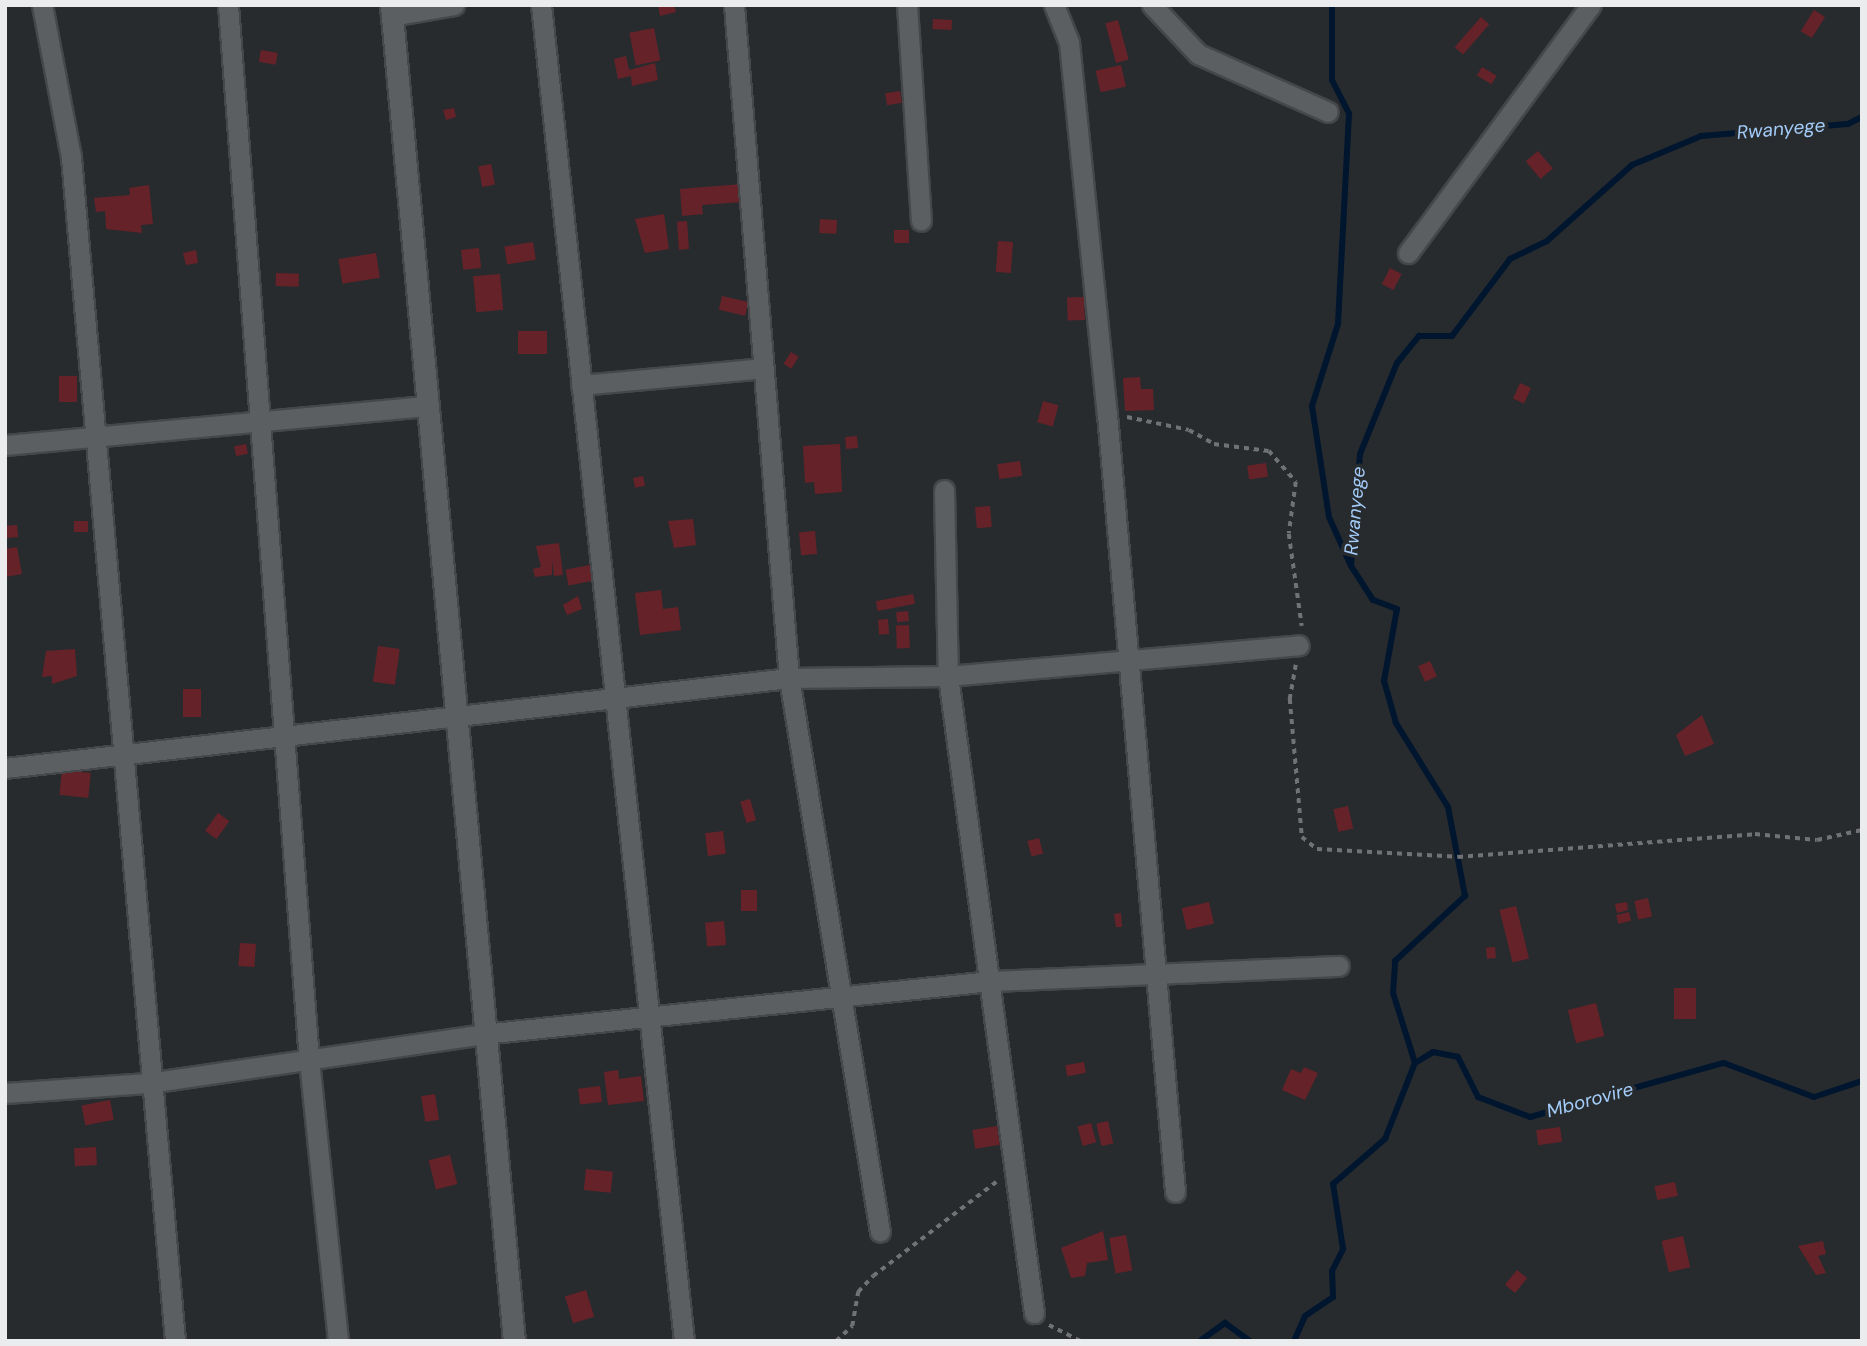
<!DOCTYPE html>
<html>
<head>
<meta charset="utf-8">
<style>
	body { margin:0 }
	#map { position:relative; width:1867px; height:1346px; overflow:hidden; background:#282b2e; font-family:"DM Sans",sans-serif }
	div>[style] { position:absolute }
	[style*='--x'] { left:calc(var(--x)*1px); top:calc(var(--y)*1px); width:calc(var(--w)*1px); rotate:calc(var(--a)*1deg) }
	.stream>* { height:6px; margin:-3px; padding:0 3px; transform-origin:3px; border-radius:3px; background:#00162f }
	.building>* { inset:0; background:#662229; transform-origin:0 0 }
	.path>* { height:3.5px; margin-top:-1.75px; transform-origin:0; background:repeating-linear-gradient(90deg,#707275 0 5px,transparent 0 10px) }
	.roads { filter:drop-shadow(2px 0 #45474a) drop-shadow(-2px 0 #45474a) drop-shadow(0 2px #45474a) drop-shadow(0 -2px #45474a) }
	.street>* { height:19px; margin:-9.5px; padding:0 9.5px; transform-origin:9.5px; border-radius:9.5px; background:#5c5f62 }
	.secondary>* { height:21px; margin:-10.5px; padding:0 10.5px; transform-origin:10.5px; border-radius:10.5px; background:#5c5f62 }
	span { translate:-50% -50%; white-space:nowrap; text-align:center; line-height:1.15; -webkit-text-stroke:7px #282b2e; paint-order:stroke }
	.water-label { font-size:19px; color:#a3ccf9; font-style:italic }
	.frame { position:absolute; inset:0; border:7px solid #eaecee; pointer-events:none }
</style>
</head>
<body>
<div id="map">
	<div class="stream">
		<div style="--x:1332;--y:5;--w:75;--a:90"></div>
		<div style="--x:1332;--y:80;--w:38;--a:63"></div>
		<div style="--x:1349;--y:114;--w:210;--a:93"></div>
		<div style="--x:1338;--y:324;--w:86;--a:107.6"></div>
		<div style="--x:1312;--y:406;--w:112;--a:81.3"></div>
		<div style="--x:1329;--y:517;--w:51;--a:65.9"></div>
		<div style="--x:1415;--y:1063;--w:73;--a:-107.4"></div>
		<div style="--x:1393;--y:993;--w:32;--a:-86"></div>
		<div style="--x:1395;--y:961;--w:96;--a:-42.9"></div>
		<div style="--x:1465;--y:896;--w:91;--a:-100.8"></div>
		<div style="--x:1448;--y:807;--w:99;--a:-121.8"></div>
		<div style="--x:1396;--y:723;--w:44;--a:-105.9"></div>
		<div style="--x:1384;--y:681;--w:73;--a:-79.8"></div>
		<div style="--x:1397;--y:609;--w:26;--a:-159"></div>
		<div style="--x:1373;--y:600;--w:40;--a:-122.9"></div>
		<div style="--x:1351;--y:566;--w:112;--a:-85.4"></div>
		<div style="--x:1360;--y:454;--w:98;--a:-67.9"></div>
		<div style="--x:1397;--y:363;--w:35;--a:-51"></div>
		<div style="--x:1419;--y:336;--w:33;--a:0"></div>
		<div style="--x:1452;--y:336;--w:96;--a:-53"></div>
		<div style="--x:1510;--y:259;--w:41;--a:-25.9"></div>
		<div style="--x:1547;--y:241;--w:114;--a:-41.8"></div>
		<div style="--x:1632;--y:165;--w:75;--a:-22.8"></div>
		<div style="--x:1701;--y:136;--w:147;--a:-4.7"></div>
		<div style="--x:1848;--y:124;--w:16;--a:-27"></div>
		<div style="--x:1200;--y:1341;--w:31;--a:-36"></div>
		<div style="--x:1225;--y:1323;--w:31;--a:36"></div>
		<div style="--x:1294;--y:1341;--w:27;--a:-66"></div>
		<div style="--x:1305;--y:1316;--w:34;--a:-34"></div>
		<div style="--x:1333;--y:1297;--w:26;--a:-92"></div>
		<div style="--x:1332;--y:1271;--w:25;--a:-63"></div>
		<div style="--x:1343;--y:1249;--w:66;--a:-98.7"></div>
		<div style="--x:1333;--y:1184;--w:69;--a:-40.9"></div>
		<div style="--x:1385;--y:1139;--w:82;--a:-68.5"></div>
		<div style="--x:1415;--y:1063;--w:21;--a:-31"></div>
		<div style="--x:1433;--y:1052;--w:25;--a:11"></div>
		<div style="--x:1458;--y:1057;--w:45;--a:63.4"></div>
		<div style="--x:1478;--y:1097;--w:56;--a:21"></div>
		<div style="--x:1530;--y:1117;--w:201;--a:-15.6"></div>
		<div style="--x:1724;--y:1063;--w:96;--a:20.7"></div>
		<div style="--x:1814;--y:1097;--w:51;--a:-18.4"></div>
	</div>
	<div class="building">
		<div style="clip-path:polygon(658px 5px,674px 5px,676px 12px,660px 16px)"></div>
		<div style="left:1814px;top:10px;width:13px;height:25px;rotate:32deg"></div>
		<div style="left:1481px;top:17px;width:11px;height:40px;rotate:41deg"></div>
		<div style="left:933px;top:19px;width:19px;height:10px;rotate:3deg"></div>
		<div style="left:1118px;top:20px;width:41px;height:13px;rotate:75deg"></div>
		<div style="left:654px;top:28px;width:33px;height:25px;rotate:79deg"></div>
		<div style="left:261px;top:50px;width:17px;height:12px;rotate:10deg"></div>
		<div style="clip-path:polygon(626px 56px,629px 70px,655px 63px,658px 80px,632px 86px,631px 76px,618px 79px,614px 59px)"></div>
		<div style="left:1121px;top:65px;width:22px;height:26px;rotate:77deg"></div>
		<div style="left:1482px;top:67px;width:17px;height:10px;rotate:31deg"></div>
		<div style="left:900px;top:91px;width:12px;height:15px;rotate:81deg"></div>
		<div style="clip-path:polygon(454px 108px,456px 117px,446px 120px,443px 110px)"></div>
		<div style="left:1538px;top:151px;width:23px;height:16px;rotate:50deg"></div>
		<div style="left:491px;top:164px;width:21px;height:13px;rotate:79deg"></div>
		<div style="clip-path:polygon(742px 184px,743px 202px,702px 205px,703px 214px,682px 216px,680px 189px)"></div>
		<div style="clip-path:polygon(149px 185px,153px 224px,141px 225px,142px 233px,106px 229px,105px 211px,96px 212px,94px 198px,130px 195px,129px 188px)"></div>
		<div style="clip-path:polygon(664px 214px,669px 249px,645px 253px,635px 219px)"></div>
		<div style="left:820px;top:219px;width:17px;height:14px;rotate:3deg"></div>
		<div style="left:687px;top:221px;width:28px;height:10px;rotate:86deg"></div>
		<div style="left:894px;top:230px;width:15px;height:13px"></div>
		<div style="left:998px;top:241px;width:15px;height:31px;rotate:4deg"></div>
		<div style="left:533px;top:242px;width:18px;height:29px;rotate:81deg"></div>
		<div style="left:479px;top:248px;width:20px;height:18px;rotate:84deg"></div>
		<div style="clip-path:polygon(196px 250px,198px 263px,186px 265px,183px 253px)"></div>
		<div style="left:376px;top:253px;width:25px;height:38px;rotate:81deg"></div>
		<div style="left:1390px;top:268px;width:13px;height:18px;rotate:27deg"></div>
		<div style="left:276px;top:273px;width:23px;height:13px;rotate:2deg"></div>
		<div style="left:500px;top:274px;width:36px;height:27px;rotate:85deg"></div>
		<div style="left:722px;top:296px;width:27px;height:14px;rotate:13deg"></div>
		<div style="left:1084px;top:297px;width:23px;height:17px;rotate:88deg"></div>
		<div style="left:518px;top:331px;width:29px;height:23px"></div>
		<div style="left:791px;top:352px;width:9px;height:14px;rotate:32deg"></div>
		<div style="left:59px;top:376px;width:18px;height:26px"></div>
		<div style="clip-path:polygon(1140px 377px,1141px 389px,1153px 389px,1154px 410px,1125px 411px,1123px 378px)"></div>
		<div style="left:1520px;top:383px;width:12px;height:17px;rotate:24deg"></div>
		<div style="left:1043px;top:401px;width:16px;height:22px;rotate:15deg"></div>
		<div style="left:857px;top:436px;width:12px;height:12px;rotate:85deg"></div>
		<div style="left:246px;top:444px;width:10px;height:12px;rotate:79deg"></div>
		<div style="clip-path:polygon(840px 444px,842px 492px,815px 494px,814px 482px,805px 483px,803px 446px)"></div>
		<div style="left:1020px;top:461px;width:15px;height:23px;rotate:82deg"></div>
		<div style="left:1266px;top:463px;width:14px;height:19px;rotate:82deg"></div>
		<div style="left:643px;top:476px;width:10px;height:10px;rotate:79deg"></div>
		<div style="left:990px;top:506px;width:21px;height:15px;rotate:85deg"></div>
		<div style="clip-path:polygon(693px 519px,696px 545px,674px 548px,668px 521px)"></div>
		<div style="left:74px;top:521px;width:14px;height:11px"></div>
		<div style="left:17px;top:525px;width:12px;height:12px;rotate:85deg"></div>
		<div style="left:815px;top:531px;width:23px;height:16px;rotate:85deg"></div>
		<div style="clip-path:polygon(559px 543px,563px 575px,554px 576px,552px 560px,552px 575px,535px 577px,533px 569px,541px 567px,536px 546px)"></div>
		<div style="clip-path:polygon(17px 547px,22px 574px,5px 577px,5px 549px)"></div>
		<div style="left:590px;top:565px;width:16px;height:25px;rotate:79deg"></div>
		<div style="clip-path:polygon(661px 590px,663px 609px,678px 607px,681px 630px,640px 635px,635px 593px)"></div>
		<div style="left:913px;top:594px;width:10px;height:38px;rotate:79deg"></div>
		<div style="clip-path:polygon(578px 596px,582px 609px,567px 615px,563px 605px)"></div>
		<div style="left:908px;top:611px;width:10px;height:12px;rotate:84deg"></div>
		<div style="left:888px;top:619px;width:15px;height:10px;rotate:86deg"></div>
		<div style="left:909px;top:625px;width:23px;height:13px;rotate:88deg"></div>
		<div style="left:378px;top:646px;width:22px;height:36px;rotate:8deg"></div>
		<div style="clip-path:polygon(75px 649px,77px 676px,52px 684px,52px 676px,42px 677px,46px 651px)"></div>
		<div style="left:1430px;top:661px;width:17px;height:13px;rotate:66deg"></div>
		<div style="left:183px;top:689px;width:18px;height:28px"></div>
		<div style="clip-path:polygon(1702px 715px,1714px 744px,1685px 756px,1676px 735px)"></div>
		<div style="left:62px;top:770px;width:29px;height:25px;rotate:6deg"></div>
		<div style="left:750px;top:799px;width:22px;height:10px;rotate:74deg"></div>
		<div style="left:1348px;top:806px;width:23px;height:15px;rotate:77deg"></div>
		<div style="left:218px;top:813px;width:14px;height:22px;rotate:36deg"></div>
		<div style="left:723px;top:831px;width:23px;height:18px;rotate:83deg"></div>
		<div style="left:1039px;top:838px;width:16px;height:12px;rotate:75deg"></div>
		<div style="left:741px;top:890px;width:16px;height:21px"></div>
		<div style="left:1648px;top:898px;width:19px;height:14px;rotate:78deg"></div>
		<div style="left:1209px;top:902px;width:22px;height:28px;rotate:77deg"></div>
		<div style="clip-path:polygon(1627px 902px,1628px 910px,1617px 913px,1615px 904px)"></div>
		<div style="left:1516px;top:906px;width:54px;height:17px;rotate:76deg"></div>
		<div style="left:1629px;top:912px;width:9px;height:13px;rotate:77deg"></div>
		<div style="clip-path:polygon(1121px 913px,1122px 927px,1116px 927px,1114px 914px)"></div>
		<div style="left:724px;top:921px;width:24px;height:19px;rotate:85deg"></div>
		<div style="left:240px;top:943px;width:16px;height:23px;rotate:4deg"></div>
		<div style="left:1495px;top:947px;width:11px;height:9px;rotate:85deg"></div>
		<div style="left:1674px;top:988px;width:22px;height:31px"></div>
		<div style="left:1596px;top:1003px;width:34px;height:29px;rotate:76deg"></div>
		<div style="left:1084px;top:1062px;width:11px;height:19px;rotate:80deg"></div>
		<div style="clip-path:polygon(1304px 1067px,1318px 1073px,1305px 1100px,1282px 1090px,1291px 1069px,1301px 1073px)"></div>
		<div style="clip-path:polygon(618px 1070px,619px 1079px,641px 1076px,644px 1101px,608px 1105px,604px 1072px)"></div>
		<div style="left:600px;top:1086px;width:16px;height:22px;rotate:83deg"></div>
		<div style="left:435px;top:1094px;width:26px;height:14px;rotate:81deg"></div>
		<div style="left:110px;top:1100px;width:20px;height:29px;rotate:79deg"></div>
		<div style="left:1108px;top:1121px;width:23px;height:12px;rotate:77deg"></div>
		<div style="left:1091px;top:1123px;width:20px;height:14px;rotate:75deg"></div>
		<div style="left:997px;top:1126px;width:19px;height:25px;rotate:81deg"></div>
		<div style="left:1560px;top:1127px;width:15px;height:24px;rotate:82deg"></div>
		<div style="left:96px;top:1147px;width:18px;height:22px;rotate:87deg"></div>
		<div style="left:450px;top:1155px;width:30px;height:22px;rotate:76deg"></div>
		<div style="left:586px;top:1169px;width:27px;height:21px;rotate:6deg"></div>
		<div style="left:1675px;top:1182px;width:14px;height:21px;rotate:78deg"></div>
		<div style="clip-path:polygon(1103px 1231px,1108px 1260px,1087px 1263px,1085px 1276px,1071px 1278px,1061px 1248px)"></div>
		<div style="left:1126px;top:1235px;width:36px;height:17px;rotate:80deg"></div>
		<div style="left:1683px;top:1236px;width:32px;height:22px;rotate:77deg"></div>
		<div style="clip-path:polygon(1823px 1241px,1826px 1254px,1818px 1256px,1826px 1273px,1816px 1275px,1798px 1246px)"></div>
		<div style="left:1517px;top:1270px;width:13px;height:19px;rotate:39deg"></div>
		<div style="left:586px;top:1290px;width:28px;height:22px;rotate:73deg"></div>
	</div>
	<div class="path">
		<div style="--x:1127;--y:417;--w:63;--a:11.8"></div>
		<div style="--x:1189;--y:430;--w:29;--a:29"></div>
		<div style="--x:1214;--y:444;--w:55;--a:7.3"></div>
		<div style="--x:1269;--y:451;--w:41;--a:48.9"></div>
		<div style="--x:1296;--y:482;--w:52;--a:97.7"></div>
		<div style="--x:1289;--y:534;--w:93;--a:82"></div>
		<div style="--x:1296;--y:665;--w:35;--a:100"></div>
		<div style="--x:1290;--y:699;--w:139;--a:85"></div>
		<div style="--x:1302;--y:837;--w:19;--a:39"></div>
		<div style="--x:1317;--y:849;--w:141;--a:3.2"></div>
		<div style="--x:1458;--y:857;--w:298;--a:-4.4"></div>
		<div style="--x:1755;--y:834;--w:62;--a:5.5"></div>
		<div style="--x:1817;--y:840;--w:46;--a:-12.5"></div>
		<div style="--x:1049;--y:1325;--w:36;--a:27"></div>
		<div style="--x:836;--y:1341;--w:22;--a:-43"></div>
		<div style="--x:852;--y:1326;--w:35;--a:-80"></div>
		<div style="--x:858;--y:1292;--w:22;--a:-47"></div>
		<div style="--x:873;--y:1276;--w:155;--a:-37.4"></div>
	</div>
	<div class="roads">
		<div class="street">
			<div style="--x:42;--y:5;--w:155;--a:79.2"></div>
			<div style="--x:71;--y:157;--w:1189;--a:84.98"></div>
			<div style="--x:228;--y:5;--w:1058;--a:85.61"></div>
			<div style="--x:309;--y:1060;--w:282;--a:84.1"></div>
			<div style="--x:541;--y:5;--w:1344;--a:83.89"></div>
			<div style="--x:734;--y:5;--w:675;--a:85.33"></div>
			<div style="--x:789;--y:678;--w:561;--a:80.67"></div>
			<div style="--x:907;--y:5;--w:216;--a:86.3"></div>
			<div style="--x:1054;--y:5;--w:40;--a:68"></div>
			<div style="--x:1069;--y:42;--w:374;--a:84.2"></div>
			<div style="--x:1107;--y:414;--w:781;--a:85"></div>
			<div style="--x:1152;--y:5;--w:67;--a:46.8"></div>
			<div style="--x:1198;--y:54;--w:142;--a:24"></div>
			<div style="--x:391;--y:16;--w:64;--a:-9.9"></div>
			<div style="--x:1408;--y:253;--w:308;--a:-53.6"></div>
			<div style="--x:581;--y:385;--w:183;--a:-5.3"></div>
			<div style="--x:5;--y:445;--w:424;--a:-5.3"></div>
			<div style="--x:944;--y:490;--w:186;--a:88.8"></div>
			<div style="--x:948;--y:676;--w:643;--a:82.31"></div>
			<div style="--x:5;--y:768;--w:789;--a:-6.55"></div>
			<div style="--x:789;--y:678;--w:159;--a:-0.7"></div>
			<div style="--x:948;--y:676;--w:352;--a:-5"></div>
			<div style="--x:5;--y:1093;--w:143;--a:-4"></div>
			<div style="--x:148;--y:1083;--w:339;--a:-8.3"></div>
			<div style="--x:483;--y:1034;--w:511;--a:-5.96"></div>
			<div style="--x:991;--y:981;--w:348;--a:-2.5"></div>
		</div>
		<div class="secondary">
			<div style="--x:391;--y:5;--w:1342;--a:84.74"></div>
		</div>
	</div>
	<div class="water-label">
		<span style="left:1781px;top:129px;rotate:-5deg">Rwanyege</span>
		<span style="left:1355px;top:511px;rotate:-85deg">Rwanyege</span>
		<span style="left:1590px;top:1100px;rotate:-15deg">Mborovire</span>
	</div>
	<div class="frame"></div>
</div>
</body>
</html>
